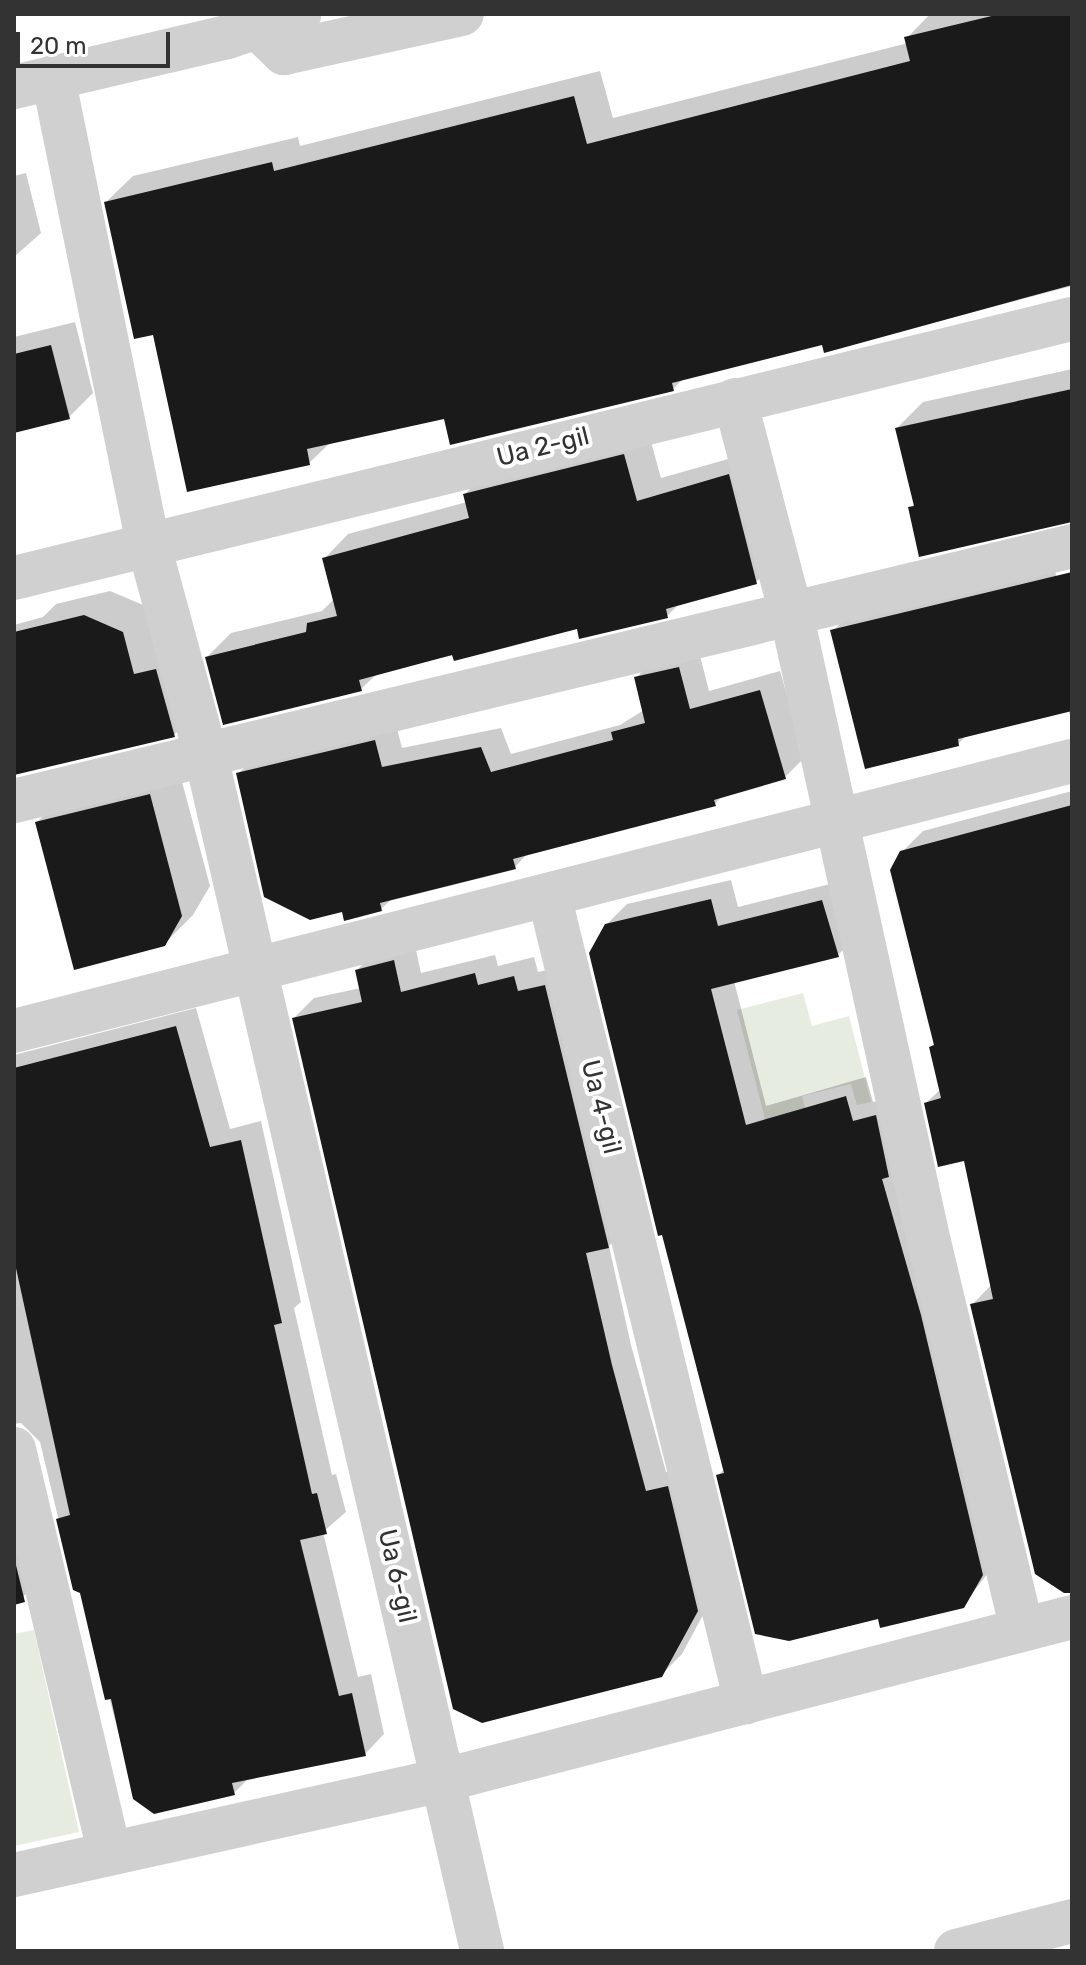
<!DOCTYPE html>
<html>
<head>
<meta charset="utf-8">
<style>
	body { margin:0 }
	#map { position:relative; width:1086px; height:1965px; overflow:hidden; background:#fff; font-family:Rubik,sans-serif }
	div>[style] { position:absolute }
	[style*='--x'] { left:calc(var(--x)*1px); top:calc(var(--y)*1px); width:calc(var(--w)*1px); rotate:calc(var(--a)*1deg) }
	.green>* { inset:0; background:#e6ecdf }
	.shadow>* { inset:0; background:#0003 }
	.building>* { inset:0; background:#1a1a1a }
	.minor>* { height:44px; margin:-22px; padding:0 22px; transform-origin:22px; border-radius:22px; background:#d0d0d0 }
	span { translate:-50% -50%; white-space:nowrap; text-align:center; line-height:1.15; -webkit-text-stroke:8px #fff; paint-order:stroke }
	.street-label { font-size:26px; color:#333 }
	.frame { position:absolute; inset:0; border:16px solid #333; pointer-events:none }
	.scale { position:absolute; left:16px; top:32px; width:154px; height:36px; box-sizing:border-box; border:4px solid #333; border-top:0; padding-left:10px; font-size:24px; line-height:28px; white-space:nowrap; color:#333; -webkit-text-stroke:6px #fff; paint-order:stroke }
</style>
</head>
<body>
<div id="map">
	<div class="green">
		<div style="clip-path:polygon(803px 993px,812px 1026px,849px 1016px,871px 1102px,857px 1105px,851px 1084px,802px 1096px,807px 1116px,767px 1126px,737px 1010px)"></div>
		<div style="clip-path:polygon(34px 1630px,79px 1832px,14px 1846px,14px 1634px)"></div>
	</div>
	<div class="shadow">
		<div style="clip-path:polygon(930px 14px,1072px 14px,1072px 286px,825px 351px,823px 343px,684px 378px,673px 389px,445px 416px,331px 442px,309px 463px,155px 332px,106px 202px,133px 176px,298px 137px,300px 146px,600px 71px,613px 118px,908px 43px,907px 38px)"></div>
		<div style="clip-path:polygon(26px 173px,41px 233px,14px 257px,14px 176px)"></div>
		<div style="clip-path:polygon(75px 322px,93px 393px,69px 417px,14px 431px,14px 337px)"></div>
		<div style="clip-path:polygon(1072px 369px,1072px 519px,910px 508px,915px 503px,897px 428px,923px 402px)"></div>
		<div style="clip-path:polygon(648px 431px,661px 478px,753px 452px,781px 558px,756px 582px,680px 603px,667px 616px,578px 627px,379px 672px,361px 689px,207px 657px,231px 633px,322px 611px,333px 600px,324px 559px,348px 534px,467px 502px,465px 494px,489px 470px)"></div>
		<div style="clip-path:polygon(1052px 558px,1059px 588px,1072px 585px,1072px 720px,1068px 710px,968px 734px,958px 744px,833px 631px,859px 604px)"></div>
		<div style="clip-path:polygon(110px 591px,148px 607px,199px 710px,174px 735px,14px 775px,14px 625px,43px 617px,56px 604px)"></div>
		<div style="clip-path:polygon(698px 648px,709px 691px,780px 671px,805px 757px,785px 777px,723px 795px,715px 804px,528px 853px,515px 867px,393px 898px,381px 909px,344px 909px,238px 774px,257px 754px,395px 721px,402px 748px,501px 728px,511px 754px,620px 725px,644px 710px,636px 678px,655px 658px)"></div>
		<div style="clip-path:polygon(178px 767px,210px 886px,193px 915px,164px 944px,37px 822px,66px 794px)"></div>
		<div style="clip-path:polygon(1072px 791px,1072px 1589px,972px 1305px,992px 1284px,966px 1159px,926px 1103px,941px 1089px,902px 852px,923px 831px)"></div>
		<div style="clip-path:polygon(731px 880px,738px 907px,842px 881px,858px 935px,838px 955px,734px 981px,766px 1106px,866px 1077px,873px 1102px,896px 1096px,1003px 1553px,963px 1606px,880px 1616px,718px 1475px,725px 1469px,606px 925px,627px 904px)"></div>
		<div style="clip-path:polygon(414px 941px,421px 973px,495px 955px,498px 966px,534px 957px,538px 972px,565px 966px,629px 1226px,609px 1246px,631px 1345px,666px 1472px,687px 1467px,717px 1589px,682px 1654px,661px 1675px,294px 1018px,314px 998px,361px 988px,357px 970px,377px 950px)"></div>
		<div style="clip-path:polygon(196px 1008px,230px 1129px,261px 1121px,301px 1302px,294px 1308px,332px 1475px,336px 1474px,346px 1512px,323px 1532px,358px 1677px,371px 1674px,384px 1734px,365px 1754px,249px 1778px,234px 1793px,135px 1798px,82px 1591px,75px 1588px,40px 1442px,21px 1423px,14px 1424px,14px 1055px)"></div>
		<div style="clip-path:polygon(14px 1455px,44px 1581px,14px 1603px)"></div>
	</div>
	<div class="building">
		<div style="clip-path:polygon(1000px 14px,1072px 14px,1072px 285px,824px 353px,822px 345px,672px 383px,674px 391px,450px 445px,444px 419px,307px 449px,310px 465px,187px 492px,153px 335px,134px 339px,104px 202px,272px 162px,274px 171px,574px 96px,587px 144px,910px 61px,904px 37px)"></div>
		<div style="clip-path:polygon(51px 345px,70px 419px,14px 433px,14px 354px)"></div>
		<div style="clip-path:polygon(1072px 389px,1072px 522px,919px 557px,908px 507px,914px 506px,895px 428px)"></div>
		<div style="clip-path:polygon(624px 454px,637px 501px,729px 474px,757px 584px,666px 609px,668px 618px,579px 639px,577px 629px,454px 661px,452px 655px,359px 680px,362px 691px,223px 725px,205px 657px,306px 632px,307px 623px,337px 616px,322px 558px,469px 518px,463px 494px)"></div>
		<div style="clip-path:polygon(1072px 572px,1072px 711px,958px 739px,959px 746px,865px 769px,830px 630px)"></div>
		<div style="clip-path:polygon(84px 615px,123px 632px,134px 674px,156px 669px,175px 737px,14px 775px,14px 632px)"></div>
		<div style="clip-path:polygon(679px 667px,690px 709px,760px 690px,786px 779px,714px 800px,716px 806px,513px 859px,516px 869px,380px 903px,382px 911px,344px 921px,342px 912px,310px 920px,264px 897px,236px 773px,375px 740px,382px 767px,481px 747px,491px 772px,613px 740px,611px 732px,645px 723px,634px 677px)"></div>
		<div style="clip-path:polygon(150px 794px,182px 916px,165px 946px,74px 970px,35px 822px)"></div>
		<div style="clip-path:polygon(1072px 805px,1072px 1593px,1064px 1593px,1035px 1574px,970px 1304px,993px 1299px,964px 1161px,938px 1167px,924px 1103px,941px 1098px,929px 1047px,934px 1045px,890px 870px,900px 851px)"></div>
		<div style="clip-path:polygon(711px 899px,718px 926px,822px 900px,839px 957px,711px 989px,746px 1125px,846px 1096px,853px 1121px,876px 1115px,889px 1177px,882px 1179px,921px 1315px,983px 1575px,964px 1608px,880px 1628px,878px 1619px,789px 1641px,755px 1634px,716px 1475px,724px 1473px,662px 1235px,658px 1236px,589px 953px,605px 924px)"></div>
		<div style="clip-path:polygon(394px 960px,401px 992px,475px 973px,478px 985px,514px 976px,518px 991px,545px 985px,609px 1248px,586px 1253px,612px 1365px,646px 1491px,668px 1486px,698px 1611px,662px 1677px,482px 1723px,453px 1709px,292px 1018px,362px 1002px,355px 970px)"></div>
		<div style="clip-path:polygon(176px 1026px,210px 1147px,241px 1140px,282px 1323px,274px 1325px,312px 1494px,317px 1493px,327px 1534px,300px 1540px,339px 1696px,352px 1693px,366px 1756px,232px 1783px,235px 1795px,154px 1814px,133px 1799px,111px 1699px,105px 1700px,80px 1593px,73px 1590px,56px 1519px,70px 1515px,14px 1259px,14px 1068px)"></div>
		<div style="clip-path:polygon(14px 1557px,25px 1602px,14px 1605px)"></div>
	</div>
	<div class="minor">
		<div style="--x:259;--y:29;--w:35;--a:44"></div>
		<div style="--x:284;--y:53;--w:182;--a:-12.4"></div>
		<div style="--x:53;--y:77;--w:475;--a:78.5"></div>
		<div style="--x:148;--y:542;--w:222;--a:74.8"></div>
		<div style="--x:206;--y:756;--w:1226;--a:76.99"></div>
		<div style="--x:14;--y:87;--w:219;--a:-13.2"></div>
		<div style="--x:227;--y:37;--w:76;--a:-17.7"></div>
		<div style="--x:735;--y:400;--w:224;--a:75.3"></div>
		<div style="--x:792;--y:617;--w:640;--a:77.64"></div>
		<div style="--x:929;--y:1242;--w:398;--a:76.5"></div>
		<div style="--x:14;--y:578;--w:1089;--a:-13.76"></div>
		<div style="--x:14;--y:801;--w:1088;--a:-13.55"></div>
		<div style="--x:549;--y:895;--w:831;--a:76.28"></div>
		<div style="--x:14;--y:1031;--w:1092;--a:-14.32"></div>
		<div style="--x:14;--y:1449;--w:412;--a:76.7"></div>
		<div style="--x:14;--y:1875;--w:440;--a:-12.5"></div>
		<div style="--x:444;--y:1780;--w:649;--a:-14.55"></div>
		<div style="--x:956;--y:1951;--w:120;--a:-14.5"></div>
	</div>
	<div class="street-label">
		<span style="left:543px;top:447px;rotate:-14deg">Ua 2-gil</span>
		<span style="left:601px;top:1107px;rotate:76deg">Ua 4-gil</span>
		<span style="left:397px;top:1576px;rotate:77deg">Ua 6-gil</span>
	</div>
	<div class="frame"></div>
	<div class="scale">20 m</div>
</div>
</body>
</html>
